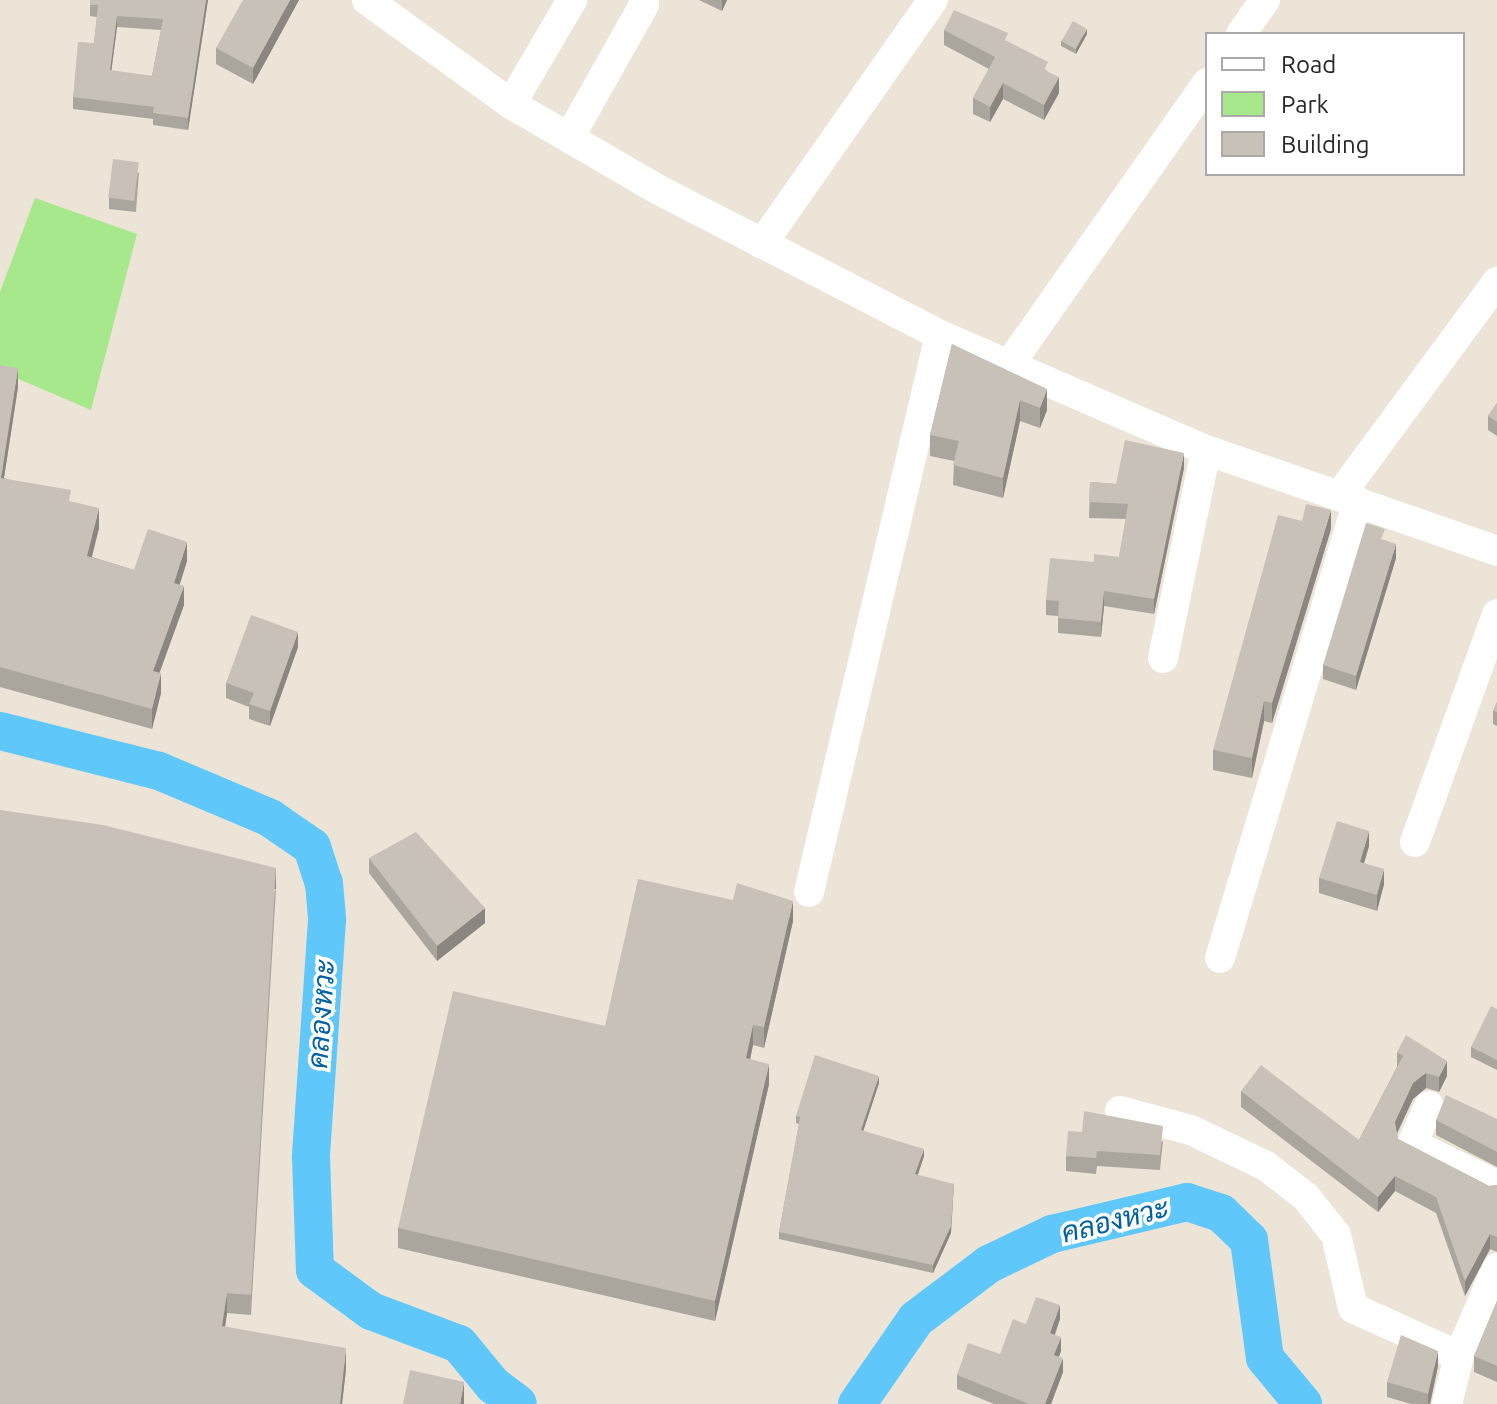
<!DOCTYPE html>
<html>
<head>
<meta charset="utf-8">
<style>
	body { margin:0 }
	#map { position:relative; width:1497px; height:1404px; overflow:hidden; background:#ece4d7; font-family:Ubuntu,Sarabun,sans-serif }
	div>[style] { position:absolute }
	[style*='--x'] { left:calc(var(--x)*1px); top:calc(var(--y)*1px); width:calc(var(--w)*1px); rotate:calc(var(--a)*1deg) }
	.green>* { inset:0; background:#a7e88d }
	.river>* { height:38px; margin:-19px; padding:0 19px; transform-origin:19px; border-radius:19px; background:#5fc7f9 }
	.minor>* { height:30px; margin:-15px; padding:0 15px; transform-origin:15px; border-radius:15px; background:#fff }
	.wall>* { inset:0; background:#aba69d }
	.shaded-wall>* { inset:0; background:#8b8780; transform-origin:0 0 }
	.building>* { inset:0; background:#c7c1b7; transform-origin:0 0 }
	span { translate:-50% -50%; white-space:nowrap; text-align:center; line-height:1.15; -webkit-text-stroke:7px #fff; paint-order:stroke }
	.water-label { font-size:28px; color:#0161a2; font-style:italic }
	.legend { position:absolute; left:1205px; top:32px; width:260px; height:144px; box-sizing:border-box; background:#fff; border:2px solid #a9a9a9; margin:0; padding:10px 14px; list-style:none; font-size:24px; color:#272727 }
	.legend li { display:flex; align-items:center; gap:16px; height:40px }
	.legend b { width:40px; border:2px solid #a9a9a9 }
</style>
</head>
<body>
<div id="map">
	<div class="green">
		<div style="clip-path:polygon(35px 198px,137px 234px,91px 410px,0 371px,0 292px)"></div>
	</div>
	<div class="river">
		<div style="--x:0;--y:731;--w:164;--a:14.1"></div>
		<div style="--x:159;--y:771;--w:121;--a:22.9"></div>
		<div style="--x:270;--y:818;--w:51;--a:34.6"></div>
		<div style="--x:312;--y:847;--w:38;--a:72"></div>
		<div style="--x:324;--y:883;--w:37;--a:85"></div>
		<div style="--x:327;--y:920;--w:238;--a:93.9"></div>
		<div style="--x:311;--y:1157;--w:113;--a:88"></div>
		<div style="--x:315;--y:1270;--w:69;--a:36.2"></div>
		<div style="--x:371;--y:1311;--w:94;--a:20.6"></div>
		<div style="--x:459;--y:1344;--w:53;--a:50.3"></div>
		<div style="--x:493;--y:1385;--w:31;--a:37"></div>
		<div style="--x:857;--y:1404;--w:103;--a:-55.2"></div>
		<div style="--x:916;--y:1319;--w:91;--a:-37"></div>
		<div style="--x:989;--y:1264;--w:70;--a:-25.5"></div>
		<div style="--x:1052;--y:1234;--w:139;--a:-13.3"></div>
		<div style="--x:1187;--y:1202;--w:36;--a:18"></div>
		<div style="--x:1221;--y:1213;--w:39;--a:44"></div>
		<div style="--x:1249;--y:1240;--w:119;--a:82.3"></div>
		<div style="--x:1265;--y:1358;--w:60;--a:50.4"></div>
	</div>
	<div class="minor">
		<div style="--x:367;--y:0;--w:178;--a:35.8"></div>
		<div style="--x:511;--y:104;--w:171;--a:30.2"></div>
		<div style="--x:659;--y:190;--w:316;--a:27.3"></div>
		<div style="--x:940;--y:335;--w:290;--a:23.4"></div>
		<div style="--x:1206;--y:450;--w:308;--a:19.1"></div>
		<div style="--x:1241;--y:34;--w:42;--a:-54.8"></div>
		<div style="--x:511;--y:104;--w:121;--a:-59.6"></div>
		<div style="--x:569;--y:138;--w:153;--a:-60.6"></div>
		<div style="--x:762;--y:244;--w:298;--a:-55"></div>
		<div style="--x:1009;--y:365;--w:345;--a:-54.9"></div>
		<div style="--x:1340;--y:495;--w:265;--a:-53.6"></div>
		<div style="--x:1163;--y:658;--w:212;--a:-78.3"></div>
		<div style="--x:1415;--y:842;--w:242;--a:-70.2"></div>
		<div style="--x:809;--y:892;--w:572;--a:-76.77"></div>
		<div style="--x:1220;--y:958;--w:477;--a:-73.2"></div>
		<div style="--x:1429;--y:1106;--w:42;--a:114.1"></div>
		<div style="--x:1412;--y:1144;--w:94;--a:25.8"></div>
		<div style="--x:1120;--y:1111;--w:73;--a:15"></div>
		<div style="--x:1191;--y:1130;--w:83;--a:25.6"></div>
		<div style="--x:1266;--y:1166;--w:51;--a:37.8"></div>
		<div style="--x:1306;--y:1197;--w:48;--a:51.7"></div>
		<div style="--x:1336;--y:1235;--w:75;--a:76.9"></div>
		<div style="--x:1353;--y:1308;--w:116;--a:24.4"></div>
		<div style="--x:1447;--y:1404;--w:49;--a:-76"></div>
		<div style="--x:1459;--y:1356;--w:96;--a:-66.6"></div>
	</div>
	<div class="wall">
		<div style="clip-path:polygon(evenodd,90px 0,208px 0,188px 130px,153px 125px,153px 119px,73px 109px,73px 97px,94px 43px,97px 17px,90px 16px,90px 0,117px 27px,161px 30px,152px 76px,111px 71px,117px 27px)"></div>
		<div style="clip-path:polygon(299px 0,253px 84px,216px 64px,216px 48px)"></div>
		<div style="clip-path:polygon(699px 0,727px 0,722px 11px)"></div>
		<div style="clip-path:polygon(944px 30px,1008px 42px,1048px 72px,1059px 93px,1044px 120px,1003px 99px,990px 122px,973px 114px,973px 98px,989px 69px,944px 45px)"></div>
		<div style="clip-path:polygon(1087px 34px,1076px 54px,1061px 46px,1061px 41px)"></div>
		<div style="clip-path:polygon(139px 172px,136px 212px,109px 209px,109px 198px)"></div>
		<div style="clip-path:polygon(952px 344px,1047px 410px,1040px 428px,1020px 421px,1003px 498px,953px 485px,954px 461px,930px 456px,930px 435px)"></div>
		<div style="clip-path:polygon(0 365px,18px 387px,4px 478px,71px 502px,99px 528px,92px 557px,134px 570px,187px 561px,180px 584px,184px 605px,159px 673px,161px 693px,152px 729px,0 687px)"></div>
		<div style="clip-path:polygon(1497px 403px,1497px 436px,1488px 430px,1488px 416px)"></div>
		<div style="clip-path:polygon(1184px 468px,1154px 614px,1104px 606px,1101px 637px,1058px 633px,1058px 616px,1046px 615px,1046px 600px,1094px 562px,1119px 557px,1126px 519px,1089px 518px,1090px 482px,1116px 484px)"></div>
		<div style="clip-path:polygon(1331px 529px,1272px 723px,1264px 721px,1252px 778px,1213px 770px,1213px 750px)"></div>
		<div style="clip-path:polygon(1385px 540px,1396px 558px,1356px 690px,1323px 679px,1323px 665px)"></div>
		<div style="clip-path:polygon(298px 647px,270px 726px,249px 719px,249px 707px,226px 698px,226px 683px)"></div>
		<div style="clip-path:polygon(1497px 702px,1497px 726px,1493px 724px,1493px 711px)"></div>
		<div style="clip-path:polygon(1369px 846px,1364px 863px,1384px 884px,1377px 911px,1319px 893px,1319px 878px)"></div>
		<div style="clip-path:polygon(369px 858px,485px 923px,437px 961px,369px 873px)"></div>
		<div style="clip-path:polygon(276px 889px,251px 1315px,227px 1313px,225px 1327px,346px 1369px,342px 1404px,0 1404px)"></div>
		<div style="clip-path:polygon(733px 900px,793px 921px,764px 1048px,753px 1045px,750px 1059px,769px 1084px,715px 1321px,398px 1248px,398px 1228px)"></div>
		<div style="clip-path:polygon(1497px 1009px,1497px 1070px,1471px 1057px,1471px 1047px)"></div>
		<div style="clip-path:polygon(1397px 1052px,1447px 1076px,1439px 1092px,1426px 1088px,1413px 1099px,1397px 1134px,1398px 1139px,1489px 1186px,1497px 1185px,1497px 1252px,1490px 1249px,1465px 1296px,1436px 1213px,1395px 1191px,1378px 1212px,1241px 1107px,1241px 1091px,1359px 1140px,1397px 1067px)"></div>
		<div style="clip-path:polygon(879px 1083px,863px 1131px,924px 1156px,918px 1175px,951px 1233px,933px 1273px,779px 1239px,779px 1232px,799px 1124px,796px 1123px,796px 1116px)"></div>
		<div style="clip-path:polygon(1497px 1119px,1497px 1167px,1436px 1135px,1436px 1120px)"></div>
		<div style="clip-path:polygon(1163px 1141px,1160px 1170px,1097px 1166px,1096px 1174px,1066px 1171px,1066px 1156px)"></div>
		<div style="clip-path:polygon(1497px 1301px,1497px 1382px,1474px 1372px,1474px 1356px)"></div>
		<div style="clip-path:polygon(1060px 1319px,1055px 1335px,1061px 1351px,1059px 1357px,1063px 1372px,1051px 1404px,994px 1404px,957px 1389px,957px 1375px,1000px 1354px,1026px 1324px)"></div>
		<div style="clip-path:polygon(1438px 1366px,1430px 1404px,1411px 1404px,1387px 1397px,1387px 1382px)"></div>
	</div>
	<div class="shaded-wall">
		<div style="clip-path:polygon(206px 0,208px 0,188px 130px,188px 118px)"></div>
		<div style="clip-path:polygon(290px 0,299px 0,253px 84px,253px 68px)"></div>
		<div style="clip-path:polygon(722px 0,727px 0,722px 11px)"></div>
		<div style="clip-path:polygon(117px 16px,117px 27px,110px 82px,110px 70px)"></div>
		<div style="clip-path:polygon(1087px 29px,1087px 34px,1076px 54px,1076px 49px)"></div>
		<div style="clip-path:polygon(1059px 77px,1059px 93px,1044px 120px,1044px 105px)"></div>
		<div style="clip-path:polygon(1003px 83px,1003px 99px,990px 122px,990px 107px)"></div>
		<div style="clip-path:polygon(18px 368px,18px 387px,1px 497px,1px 478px)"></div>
		<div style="clip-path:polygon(1047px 389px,1047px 410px,1040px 428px,1040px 408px)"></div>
		<div style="clip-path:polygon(1020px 400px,1020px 421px,1003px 498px,1003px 478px)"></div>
		<div style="clip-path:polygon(1184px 453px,1184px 468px,1154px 614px,1154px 599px)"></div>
		<div style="clip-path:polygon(99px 508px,99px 528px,87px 575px,87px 556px)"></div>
		<div style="clip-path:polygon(1331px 510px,1331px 529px,1272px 723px,1272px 703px)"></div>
		<div style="clip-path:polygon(187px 542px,187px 561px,174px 602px,174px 583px)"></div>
		<div style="clip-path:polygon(1396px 544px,1396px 558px,1356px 690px,1356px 676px)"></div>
		<div style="clip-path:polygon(184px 586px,184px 605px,153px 691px,153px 671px)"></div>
		<div style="clip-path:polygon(1104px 591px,1104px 606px,1101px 637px,1101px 622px)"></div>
		<div style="clip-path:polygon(298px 632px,298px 647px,270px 726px,270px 711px)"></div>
		<div style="clip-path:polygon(161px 673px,161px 693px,152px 729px,152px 709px)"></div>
		<div style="clip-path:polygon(1264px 701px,1264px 721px,1252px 778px,1252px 758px)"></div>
		<div style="clip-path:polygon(1369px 831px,1369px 846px,1360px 877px,1360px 862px)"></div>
		<div style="left:276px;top:868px;width:21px;height:428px;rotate:90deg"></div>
		<div style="clip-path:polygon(1384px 869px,1384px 884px,1377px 911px,1377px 895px)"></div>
		<div style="clip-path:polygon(793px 901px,793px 921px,764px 1048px,764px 1027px)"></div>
		<div style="clip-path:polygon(485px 908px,485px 923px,437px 961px,437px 946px)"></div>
		<div style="clip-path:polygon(753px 1025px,753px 1045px,746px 1078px,746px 1058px)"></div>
		<div style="clip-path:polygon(1447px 1061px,1447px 1076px,1439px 1092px,1439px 1077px)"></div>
		<div style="clip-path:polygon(769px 1064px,769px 1084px,715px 1321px,715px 1301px)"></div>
		<div style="clip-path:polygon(1426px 1073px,1426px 1088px,1413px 1099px,1395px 1137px,1395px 1122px,1413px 1083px)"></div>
		<div style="clip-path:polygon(879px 1076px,879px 1083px,861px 1138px,861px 1130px)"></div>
		<div style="clip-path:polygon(924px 1149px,924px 1156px,915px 1182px,915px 1174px)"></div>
		<div style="clip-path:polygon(1395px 1176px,1395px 1191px,1378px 1212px,1378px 1197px)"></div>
		<div style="clip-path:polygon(954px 1184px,951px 1233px,933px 1273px,933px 1265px)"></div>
		<div style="clip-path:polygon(1490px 1234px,1490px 1249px,1465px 1296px,1465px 1281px)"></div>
		<div style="clip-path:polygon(227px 1293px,227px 1313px,222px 1346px,222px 1326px)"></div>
		<div style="clip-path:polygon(1060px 1305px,1060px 1319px,1050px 1347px,1050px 1333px)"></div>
		<div style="clip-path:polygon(1061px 1337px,1061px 1351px,1054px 1369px,1054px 1355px)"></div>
		<div style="clip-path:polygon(346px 1348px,346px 1369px,342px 1404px,340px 1404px)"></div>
		<div style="clip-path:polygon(1438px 1351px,1438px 1366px,1430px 1404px,1428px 1404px,1428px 1394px)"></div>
		<div style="clip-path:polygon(1063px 1358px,1063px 1372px,1051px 1404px,1045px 1404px)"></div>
		<div style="clip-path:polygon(464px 1382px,464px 1404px,460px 1404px)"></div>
	</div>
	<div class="building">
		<div style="clip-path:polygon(evenodd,90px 0,206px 0,188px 118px,153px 113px,154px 107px,73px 97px,78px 42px,94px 43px,98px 5px,90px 5px,90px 0,117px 16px,163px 19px,152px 76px,110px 70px,117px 16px)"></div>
		<div style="clip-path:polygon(243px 0,290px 0,253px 68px,216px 48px)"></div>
		<div style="clip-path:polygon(954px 10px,1008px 33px,1005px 40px,1048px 62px,1044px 70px,1059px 77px,1044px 105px,1003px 83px,990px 107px,973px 98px,995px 57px,944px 30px)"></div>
		<div style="left:1073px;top:21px;width:16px;height:23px;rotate:30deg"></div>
		<div style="left:113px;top:159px;width:26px;height:39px;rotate:7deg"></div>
		<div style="clip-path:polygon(952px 344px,1047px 389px,1040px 408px,1020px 400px,1003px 478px,953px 465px,959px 441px,930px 435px)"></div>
		<div style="clip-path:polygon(0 365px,18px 368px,1px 478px,71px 490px,69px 501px,99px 508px,87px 556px,134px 570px,148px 529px,187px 542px,174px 583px,184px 586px,153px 671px,161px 673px,152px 709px,0 667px)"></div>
		<div style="clip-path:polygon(1497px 403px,1497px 422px,1488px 416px)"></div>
		<div style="clip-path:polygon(1125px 440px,1184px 453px,1154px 599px,1104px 591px,1101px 622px,1058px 618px,1059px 601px,1046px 600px,1050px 558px,1094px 562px,1094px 554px,1119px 557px,1128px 504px,1089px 502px,1090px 482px,1116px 484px)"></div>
		<div style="clip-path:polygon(1306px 504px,1331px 510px,1272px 703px,1264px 701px,1252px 758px,1213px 750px,1278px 515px,1302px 521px)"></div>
		<div style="clip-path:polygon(1366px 523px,1385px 529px,1381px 539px,1396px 544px,1356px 676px,1323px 665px)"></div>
		<div style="clip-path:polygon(251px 615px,298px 632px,270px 711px,249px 704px,254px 693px,226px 683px)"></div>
		<div style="clip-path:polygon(1497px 702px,1497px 712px,1493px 711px)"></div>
		<div style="clip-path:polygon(0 810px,103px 825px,276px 868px,251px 1295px,227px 1293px,222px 1326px,346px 1348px,340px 1404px,0 1404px)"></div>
		<div style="clip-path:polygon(1337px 821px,1369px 831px,1360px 862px,1384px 869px,1377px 895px,1319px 878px)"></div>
		<div style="clip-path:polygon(416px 832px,485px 908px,437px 946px,369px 858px)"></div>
		<div style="clip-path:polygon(638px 879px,733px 900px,737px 883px,793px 901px,764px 1027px,753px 1025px,746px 1058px,769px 1064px,715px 1301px,398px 1228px,453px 991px,605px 1026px)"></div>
		<div style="clip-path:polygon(1491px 1006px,1497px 1009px,1497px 1060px,1471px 1047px)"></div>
		<div style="clip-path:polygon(1406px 1035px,1447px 1061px,1439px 1077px,1426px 1073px,1413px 1083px,1395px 1122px,1398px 1139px,1489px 1186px,1497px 1185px,1497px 1237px,1490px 1234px,1465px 1281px,1436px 1197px,1395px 1176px,1378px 1197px,1241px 1091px,1261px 1065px,1359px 1140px,1403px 1056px,1397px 1052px)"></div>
		<div style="clip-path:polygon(815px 1055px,879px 1076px,861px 1130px,924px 1149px,915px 1174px,954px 1184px,951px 1226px,933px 1265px,779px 1232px,800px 1117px,796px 1116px)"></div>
		<div style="clip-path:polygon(1446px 1095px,1497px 1119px,1497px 1152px,1436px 1120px)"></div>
		<div style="clip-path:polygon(1084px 1111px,1163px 1126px,1160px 1155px,1097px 1151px,1096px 1158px,1066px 1156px,1068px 1131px,1082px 1132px)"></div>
		<div style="clip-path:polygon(1036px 1297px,1060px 1305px,1050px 1333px,1061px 1337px,1054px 1355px,1063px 1358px,1045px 1404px,1029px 1404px,957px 1375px,968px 1343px,1000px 1354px,1013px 1319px,1026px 1324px)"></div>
		<div style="clip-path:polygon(1497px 1301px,1497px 1366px,1474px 1356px)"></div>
		<div style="clip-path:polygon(1401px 1335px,1438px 1351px,1428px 1394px,1387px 1382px)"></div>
		<div style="clip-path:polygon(410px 1370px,464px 1382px,460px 1404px,403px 1404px)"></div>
	</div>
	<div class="water-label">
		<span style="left:321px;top:1014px;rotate:-86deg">คลองหวะ</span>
		<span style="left:1115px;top:1220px;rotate:-14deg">คลองหวะ</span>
	</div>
	<ul class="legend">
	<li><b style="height:10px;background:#fff"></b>Road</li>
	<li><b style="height:22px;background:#a7e88d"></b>Park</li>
	<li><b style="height:22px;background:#c7c1b7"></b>Building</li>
	</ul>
</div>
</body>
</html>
